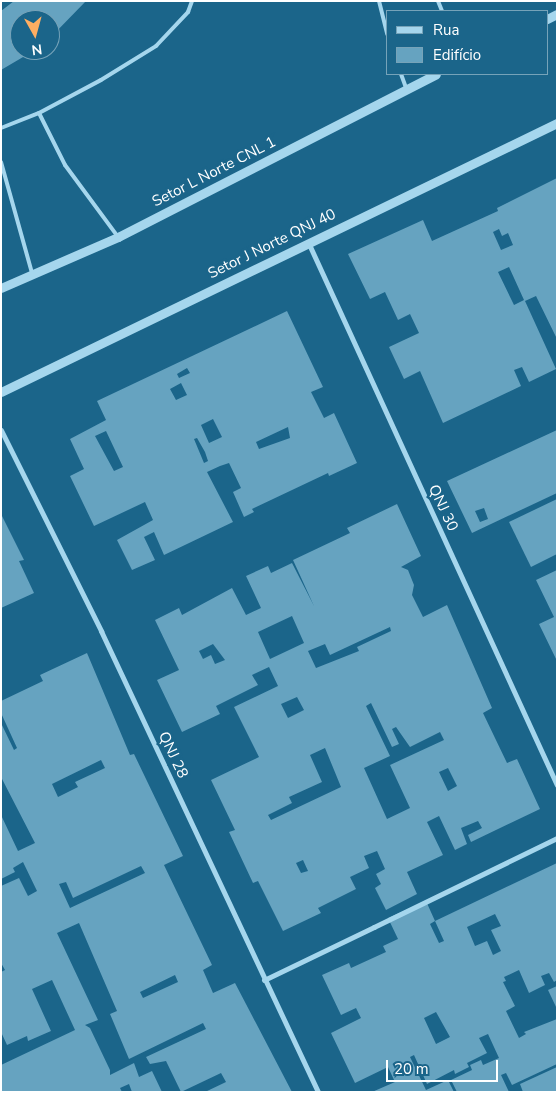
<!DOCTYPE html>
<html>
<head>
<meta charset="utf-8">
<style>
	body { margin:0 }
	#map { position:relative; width:558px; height:1093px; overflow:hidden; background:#1b658a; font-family:"Nunito Sans",sans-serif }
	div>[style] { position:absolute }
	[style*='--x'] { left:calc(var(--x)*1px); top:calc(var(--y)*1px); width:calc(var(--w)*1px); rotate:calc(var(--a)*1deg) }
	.building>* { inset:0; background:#66a3c0 }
	.service>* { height:4px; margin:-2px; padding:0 2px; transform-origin:2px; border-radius:2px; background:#a5d6ed }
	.pedestrian>* { height:4.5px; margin:-2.25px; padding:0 2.25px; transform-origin:2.25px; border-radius:2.25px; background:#a5d6ed }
	.minor>* { height:5px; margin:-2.5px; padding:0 2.5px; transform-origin:2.5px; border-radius:2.5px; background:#a5d6ed }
	.tertiary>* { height:9px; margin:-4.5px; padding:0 4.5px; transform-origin:4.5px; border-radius:4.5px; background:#a5d6ed }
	span { translate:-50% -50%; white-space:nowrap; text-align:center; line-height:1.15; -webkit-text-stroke:5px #1b658a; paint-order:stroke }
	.street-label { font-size:15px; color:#fff }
	.frame { position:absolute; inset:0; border:2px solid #fff; pointer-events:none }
	.legend { position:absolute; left:386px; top:10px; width:162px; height:65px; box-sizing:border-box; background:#1b658a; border:1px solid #76a3b9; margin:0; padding:6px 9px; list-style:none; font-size:15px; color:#fff }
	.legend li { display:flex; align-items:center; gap:10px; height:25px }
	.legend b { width:25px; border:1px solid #76a3b9 }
	.north { position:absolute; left:10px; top:10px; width:50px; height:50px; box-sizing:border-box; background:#1b658a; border:1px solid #76a3b9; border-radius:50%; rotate:173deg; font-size:14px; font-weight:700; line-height:20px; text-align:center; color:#fff }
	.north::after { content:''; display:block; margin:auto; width:18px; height:22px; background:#feae62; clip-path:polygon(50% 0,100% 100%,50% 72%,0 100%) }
	.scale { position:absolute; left:386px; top:1060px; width:112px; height:22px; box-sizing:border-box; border:2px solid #fff; border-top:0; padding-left:6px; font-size:15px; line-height:18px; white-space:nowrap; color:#fff; -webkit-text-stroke:4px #1b658a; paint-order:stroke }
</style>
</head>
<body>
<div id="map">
	<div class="building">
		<div style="clip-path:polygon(14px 1px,86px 1px,50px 38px,50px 20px,20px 20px,20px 50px,35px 50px,1px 70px,1px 11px)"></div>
		<div style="clip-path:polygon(evenodd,557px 178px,557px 339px,536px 296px,525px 301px,556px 369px,529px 382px,522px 367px,514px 370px,521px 386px,443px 423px,420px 371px,404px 379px,389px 347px,419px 333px,410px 314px,398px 320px,385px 292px,370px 299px,348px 254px,423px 220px,432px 241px,498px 211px,497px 208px,557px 178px,499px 229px,502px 236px,508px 233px,513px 245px,501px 250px,493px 232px,499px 229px,557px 178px,509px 267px,524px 300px,514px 305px,498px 272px,509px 267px)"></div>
		<div style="clip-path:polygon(evenodd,287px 311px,323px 387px,311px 392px,324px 418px,334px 413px,357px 463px,329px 476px,328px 473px,252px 509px,254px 512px,244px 517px,233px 492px,241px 488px,229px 463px,220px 466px,207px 472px,233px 522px,164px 555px,154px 532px,144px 537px,155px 560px,132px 570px,117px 540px,153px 520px,145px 502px,94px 526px,70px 476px,84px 469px,70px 439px,106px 420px,97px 401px,287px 311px,187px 368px,190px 373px,179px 378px,177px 374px,187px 368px,287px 311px,181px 383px,187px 395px,176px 400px,170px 389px,181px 383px,287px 311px,213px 419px,222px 437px,209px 443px,201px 425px,213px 419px,287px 311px,288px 427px,290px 438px,259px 449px,256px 442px,288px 427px,287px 311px,106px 431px,123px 467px,114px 471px,95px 436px,106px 431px,287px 311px,197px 438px,205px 452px,208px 461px,204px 463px,194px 439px,197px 438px)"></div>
		<div style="clip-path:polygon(evenodd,557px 430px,557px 493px,472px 533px,447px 481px,557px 430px,484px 508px,488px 519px,480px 522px,475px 511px,484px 508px)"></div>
		<div style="clip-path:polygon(557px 499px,557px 554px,531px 567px,509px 522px)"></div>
		<div style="clip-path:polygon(evenodd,397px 504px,421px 556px,401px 567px,408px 570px,414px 585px,412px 595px,423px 617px,447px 605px,492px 708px,483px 713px,507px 763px,517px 759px,540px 809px,471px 842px,468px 835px,482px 828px,478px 821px,461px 828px,467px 844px,455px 850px,439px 816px,427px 822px,443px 855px,407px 872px,417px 894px,386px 910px,375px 888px,381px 884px,376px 874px,385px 869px,377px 851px,364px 856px,369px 868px,350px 877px,356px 889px,318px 908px,321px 913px,283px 931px,258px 881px,253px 883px,229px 832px,235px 830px,211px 780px,259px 757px,234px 707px,278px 686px,269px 667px,252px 675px,258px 685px,216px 706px,220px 714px,182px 732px,157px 680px,179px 670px,155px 620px,179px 608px,182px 615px,232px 588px,246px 615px,261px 608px,246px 576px,268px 566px,271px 573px,292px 563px,314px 606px,293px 560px,350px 533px,347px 528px,397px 504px,292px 616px,304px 643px,270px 659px,258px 632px,292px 616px,397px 504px,390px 627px,391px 631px,357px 647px,359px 651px,316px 668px,308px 651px,325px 644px,330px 655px,390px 627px,397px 504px,213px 644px,225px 660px,215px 664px,211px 655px,203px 659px,199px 651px,213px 644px,397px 504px,297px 697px,304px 710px,288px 718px,281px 704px,297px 697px,397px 504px,371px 703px,392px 747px,399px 744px,392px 729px,396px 727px,410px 747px,440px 732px,444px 740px,390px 765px,410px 808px,387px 819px,364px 768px,390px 756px,366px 706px,371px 703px,397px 504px,325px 748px,341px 787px,271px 820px,268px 815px,292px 803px,289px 797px,322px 782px,310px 755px,325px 748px,397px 504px,448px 768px,457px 786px,448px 791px,439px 772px,448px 768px,397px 504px,303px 860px,308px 871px,301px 873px,296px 863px,303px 860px)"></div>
		<div style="clip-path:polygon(1px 514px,24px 560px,19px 561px,34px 593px,1px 608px)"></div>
		<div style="clip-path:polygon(557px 570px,557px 661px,539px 624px,554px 617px,536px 580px)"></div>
		<div style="clip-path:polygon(evenodd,87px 653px,130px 755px,134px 754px,183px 856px,164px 865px,212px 965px,203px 970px,213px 993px,235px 983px,292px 1092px,205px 1092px,226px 1082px,221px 1073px,181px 1092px,166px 1061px,150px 1064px,146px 1057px,206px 1029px,203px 1023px,129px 1059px,110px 1014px,117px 1011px,79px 923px,57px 933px,98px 1020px,85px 1025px,90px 1028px,110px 1070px,110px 1075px,134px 1063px,139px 1077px,152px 1071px,162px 1092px,132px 1092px,129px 1084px,120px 1088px,122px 1092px,1px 1092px,1px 1065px,75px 1030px,52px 980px,32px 989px,51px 1031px,28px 1041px,27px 1036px,7px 1045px,1px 1032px,1px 972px,5px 970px,1px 963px,1px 886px,19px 878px,28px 896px,37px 891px,23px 862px,13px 868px,15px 872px,1px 879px,1px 815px,18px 851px,35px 843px,1px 777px,1px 723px,14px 750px,17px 748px,1px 713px,1px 701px,43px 681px,40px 675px,87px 653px,101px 760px,105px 768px,75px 782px,78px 787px,58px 797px,52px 784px,101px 760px,87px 653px,141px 866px,145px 873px,70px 908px,59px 884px,66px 882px,73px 898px,141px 866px,87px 653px,175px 975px,178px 982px,143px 998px,140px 992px,175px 975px)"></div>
		<div style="clip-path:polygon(evenodd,557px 863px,557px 980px,554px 982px,549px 973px,541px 976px,545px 985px,529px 993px,519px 970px,504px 977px,506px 981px,503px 982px,515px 1006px,506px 1011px,519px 1038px,526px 1034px,524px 1032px,557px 1019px,557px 1064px,512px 1085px,506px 1073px,501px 1075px,509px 1092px,457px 1092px,451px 1080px,472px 1070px,470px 1065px,481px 1060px,483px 1065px,499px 1058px,488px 1034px,479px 1038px,487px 1053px,467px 1063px,469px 1067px,455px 1074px,454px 1070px,427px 1084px,414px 1055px,410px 1057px,426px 1090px,448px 1080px,454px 1092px,372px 1092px,395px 1082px,388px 1067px,355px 1083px,331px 1033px,361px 1018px,356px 1008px,341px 1015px,322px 975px,349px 963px,351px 968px,386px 952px,383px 946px,398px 939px,388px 918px,426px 901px,435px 921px,430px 924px,439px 943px,444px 941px,435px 921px,557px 863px,495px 914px,501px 926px,491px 930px,501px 951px,493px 955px,487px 941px,475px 946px,467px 927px,495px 914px,557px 863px,436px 1012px,450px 1037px,436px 1044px,424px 1018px,436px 1012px)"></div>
		<div style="clip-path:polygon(557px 986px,557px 1009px,548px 990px)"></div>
		<div style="clip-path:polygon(557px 1067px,557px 1092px,523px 1092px,520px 1084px)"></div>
	</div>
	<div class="service">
		<div style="--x:379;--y:1;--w:34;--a:76"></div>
		<div style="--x:438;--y:1;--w:11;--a:68"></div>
		<div style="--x:401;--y:74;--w:15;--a:70"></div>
		<div style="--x:39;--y:113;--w:58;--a:63.4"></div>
		<div style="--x:65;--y:165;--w:89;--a:53.6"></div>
		<div style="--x:1;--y:128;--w:41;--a:-21.5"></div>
		<div style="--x:39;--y:113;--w:70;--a:-28"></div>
		<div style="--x:101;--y:80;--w:65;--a:-31.7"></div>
		<div style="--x:156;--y:46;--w:47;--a:-46.7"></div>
		<div style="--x:188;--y:12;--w:12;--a:-70"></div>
		<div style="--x:1;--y:162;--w:115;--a:74.4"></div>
	</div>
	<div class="pedestrian">
		<div style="--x:374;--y:927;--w:203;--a:-25.9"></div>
	</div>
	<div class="minor">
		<div style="--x:308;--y:242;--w:597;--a:65.37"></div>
		<div style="--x:1;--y:430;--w:225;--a:63.5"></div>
		<div style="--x:101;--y:631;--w:510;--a:64.79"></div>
		<div style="--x:264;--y:980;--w:122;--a:-25.7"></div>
	</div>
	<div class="tertiary">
		<div style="--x:547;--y:19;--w:11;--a:-27"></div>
		<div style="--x:1;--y:288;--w:128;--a:-23.6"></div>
		<div style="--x:118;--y:237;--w:357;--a:-27.1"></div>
		<div style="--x:1;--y:392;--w:618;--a:-25.82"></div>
	</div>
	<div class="street-label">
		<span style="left:214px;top:172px;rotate:-27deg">Setor L Norte CNL 1</span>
		<span style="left:272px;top:244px;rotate:-26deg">Setor J Norte QNJ 40</span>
		<span style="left:443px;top:508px;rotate:65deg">QNJ 30</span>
		<span style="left:173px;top:755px;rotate:65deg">QNJ 28</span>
	</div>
	<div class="frame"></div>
	<ul class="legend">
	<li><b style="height:6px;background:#a5d6ed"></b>Rua</li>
	<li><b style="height:14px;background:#66a3c0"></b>Edifício</li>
	</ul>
	<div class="north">N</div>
	<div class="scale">20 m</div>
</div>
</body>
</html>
